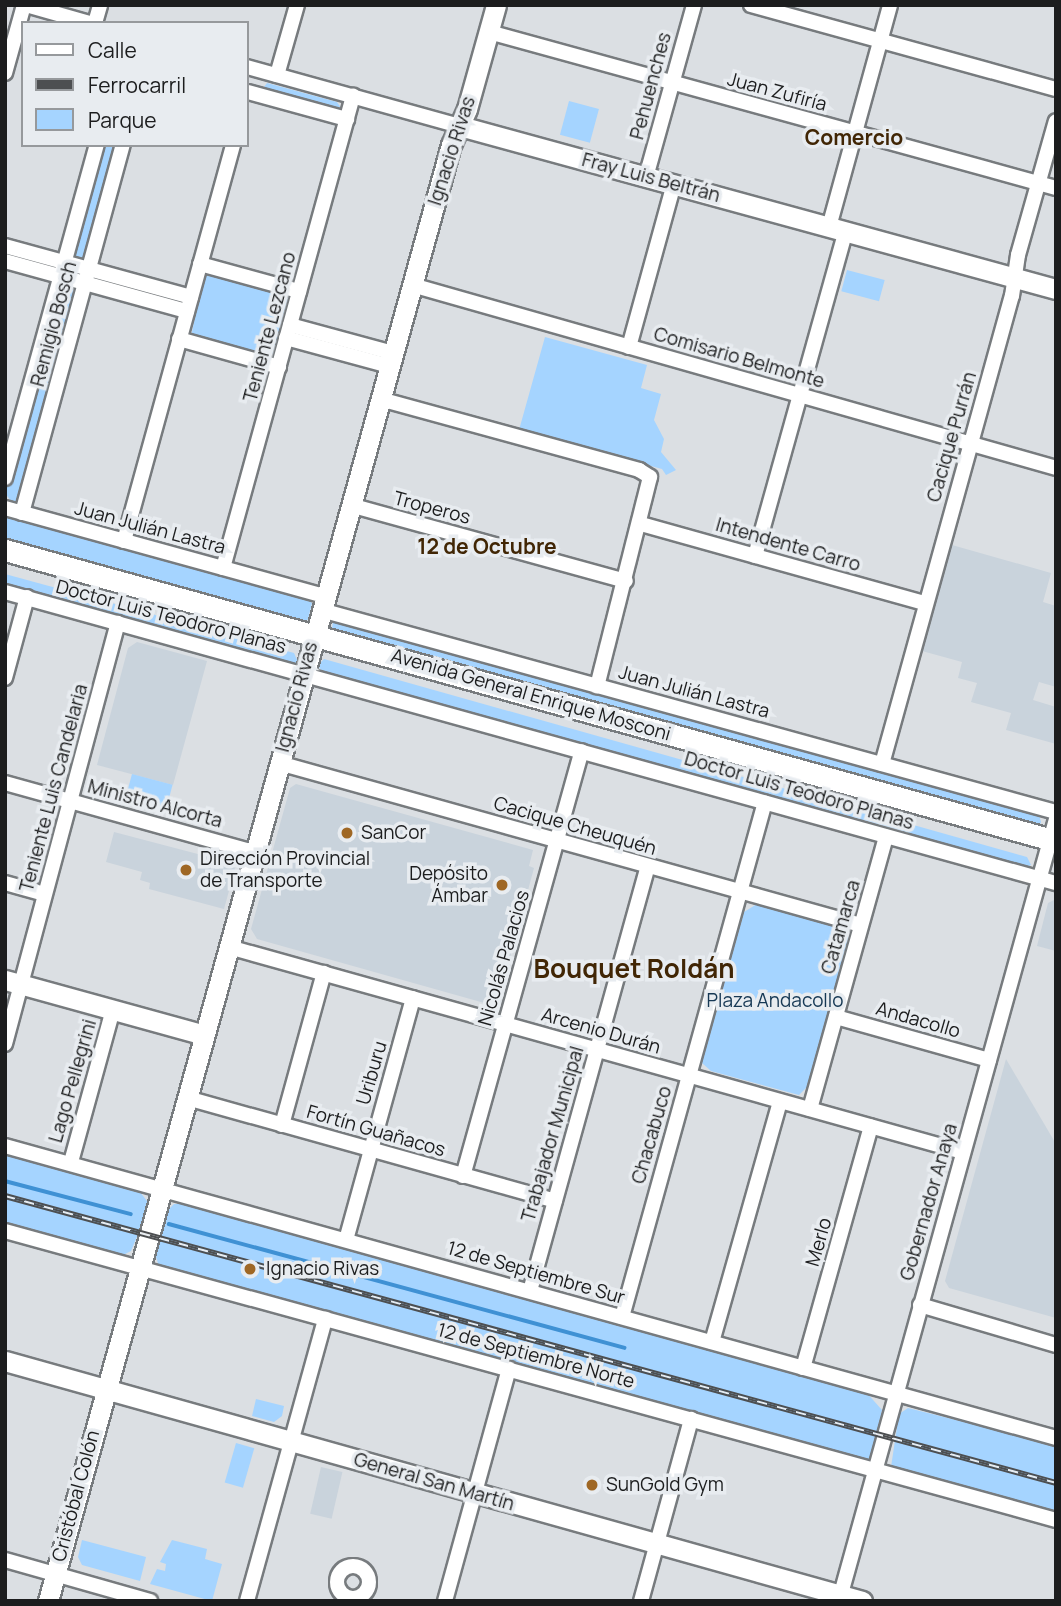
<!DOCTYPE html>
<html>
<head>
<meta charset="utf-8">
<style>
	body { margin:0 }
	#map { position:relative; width:1061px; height:1606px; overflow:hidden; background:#dbdfe3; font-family:Manrope,sans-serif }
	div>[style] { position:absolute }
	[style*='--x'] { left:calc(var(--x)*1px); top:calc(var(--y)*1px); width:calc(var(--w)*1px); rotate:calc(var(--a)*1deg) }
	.built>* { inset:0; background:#c9d3dc; transform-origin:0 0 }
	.green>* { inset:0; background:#a5d4ff; transform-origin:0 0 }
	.stream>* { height:3.5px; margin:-1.75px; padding:0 1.75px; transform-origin:1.75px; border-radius:1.75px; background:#3f91d4 }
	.roads { filter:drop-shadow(2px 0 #777b7e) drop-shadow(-2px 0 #777b7e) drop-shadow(0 2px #777b7e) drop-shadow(0 -2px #777b7e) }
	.minor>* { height:14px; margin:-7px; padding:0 7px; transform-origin:7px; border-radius:7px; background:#fff }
	.minor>.ring { margin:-7px; padding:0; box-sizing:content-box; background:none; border:14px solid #fff; border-radius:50% }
	.major>* { height:19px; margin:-9.5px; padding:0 9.5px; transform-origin:9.5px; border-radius:9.5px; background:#fff }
	.highway>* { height:21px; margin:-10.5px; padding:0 10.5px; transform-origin:10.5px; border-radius:10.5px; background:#fff }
	.rail>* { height:6px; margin-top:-3px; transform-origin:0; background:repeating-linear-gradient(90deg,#e8ecf0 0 10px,#4d4f51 0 20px); box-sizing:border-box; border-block:2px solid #4d4f51 }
	.dots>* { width:19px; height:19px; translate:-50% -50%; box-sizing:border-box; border:4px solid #e8ecf0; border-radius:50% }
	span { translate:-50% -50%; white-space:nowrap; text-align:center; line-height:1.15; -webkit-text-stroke:7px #e8ecf0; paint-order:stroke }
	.street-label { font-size:19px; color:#1c1d1e }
	.poi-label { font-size:19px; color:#1c1d1e }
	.left { translate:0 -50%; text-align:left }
	.right { translate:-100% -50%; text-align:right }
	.park-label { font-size:19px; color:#163854 }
	.neighbourhood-label { font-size:21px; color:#412605; font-weight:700 }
	.district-label { font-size:26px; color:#412605; font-weight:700 }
	.frame { position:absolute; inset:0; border:7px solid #1c1d1e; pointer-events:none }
	.legend { position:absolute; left:21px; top:21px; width:228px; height:126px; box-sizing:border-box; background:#e8ecf0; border:2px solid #96999c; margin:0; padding:9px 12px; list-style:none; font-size:21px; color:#1c1d1e }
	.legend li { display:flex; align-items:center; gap:14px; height:35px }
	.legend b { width:35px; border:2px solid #96999c }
</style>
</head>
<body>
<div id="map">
	<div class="built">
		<div style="clip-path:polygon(952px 545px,1051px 573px,1043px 602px,1056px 606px,1056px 687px,1039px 682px,1033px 700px,1056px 707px,1056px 744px,1006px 730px,1011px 713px,971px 702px,977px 683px,958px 678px,962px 662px,922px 651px)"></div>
		<div style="clip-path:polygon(137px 642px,207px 661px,173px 785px,97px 765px,128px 648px)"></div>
		<div style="clip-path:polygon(296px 784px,533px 850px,529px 866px,534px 868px,499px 998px,488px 1004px,257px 939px,251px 929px,290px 788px)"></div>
		<div style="clip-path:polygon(114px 832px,232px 863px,235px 869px,224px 909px,149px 889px,150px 883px,140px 880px,142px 872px,106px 862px)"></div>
		<div style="clip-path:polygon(1056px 899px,1056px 951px,1037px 946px,1048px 903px)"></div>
		<div style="clip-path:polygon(1006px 1059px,1056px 1144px,1056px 1318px,949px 1288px,945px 1281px)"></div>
		<div style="left:321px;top:1467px;width:22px;height:48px;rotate:13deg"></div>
	</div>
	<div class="green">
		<div style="clip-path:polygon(267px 83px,337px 102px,341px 108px,262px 90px)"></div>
		<div style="left:569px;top:101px;width:31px;height:35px;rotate:15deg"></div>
		<div style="clip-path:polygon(101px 145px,118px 145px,82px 261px,73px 258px)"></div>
		<div style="left:847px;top:270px;width:39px;height:22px;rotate:15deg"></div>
		<div style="clip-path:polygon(211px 273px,289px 297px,273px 357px,191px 337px,203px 278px)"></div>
		<div style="clip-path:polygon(67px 284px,77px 290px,18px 502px,13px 504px,5px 493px,62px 289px)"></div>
		<div style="clip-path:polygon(545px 337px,647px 365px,641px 388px,661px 394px,654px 420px,664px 439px,661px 452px,676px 470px,666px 475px,662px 469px,519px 430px)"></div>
		<div style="clip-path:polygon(5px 516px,304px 596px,312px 603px,308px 619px,305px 624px,5px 540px)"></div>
		<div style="clip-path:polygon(5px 574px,294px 653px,298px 662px,293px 665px,5px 587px)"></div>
		<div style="clip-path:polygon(333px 620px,1039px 815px,1041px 822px,1039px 827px,332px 630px)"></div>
		<div style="clip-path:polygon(324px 659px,1027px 857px,1031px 865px,1024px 868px,322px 672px,318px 665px)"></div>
		<div style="left:132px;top:774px;width:42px;height:27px;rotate:15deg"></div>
		<div style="clip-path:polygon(757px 904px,837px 927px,849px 937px,808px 1086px,799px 1095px,711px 1071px,702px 1063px,744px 912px)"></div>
		<div style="clip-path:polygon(5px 1153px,140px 1192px,147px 1201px,147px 1213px,131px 1251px,121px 1256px,5px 1225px)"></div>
		<div style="clip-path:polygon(174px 1204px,192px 1204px,866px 1392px,882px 1410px,873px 1453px,869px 1459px,860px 1459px,159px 1267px,155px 1253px,166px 1212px)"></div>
		<div style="clip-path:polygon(256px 1399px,284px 1406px,282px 1416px,274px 1422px,252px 1416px)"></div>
		<div style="clip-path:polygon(908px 1408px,1056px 1445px,1056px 1514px,891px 1467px,899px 1414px)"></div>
		<div style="left:236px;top:1443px;width:19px;height:41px;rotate:16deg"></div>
		<div style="clip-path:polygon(82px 1540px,146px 1557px,140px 1581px,82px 1565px,78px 1557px)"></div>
		<div style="clip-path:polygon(172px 1540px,207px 1549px,205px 1559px,222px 1564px,212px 1601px,150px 1584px,157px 1569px,165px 1571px,166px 1564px,160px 1562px)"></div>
	</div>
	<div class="stream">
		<div style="--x:5;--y:1181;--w:130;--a:14.7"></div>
		<div style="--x:169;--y:1224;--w:472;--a:15.2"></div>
	</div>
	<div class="roads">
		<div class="minor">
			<div style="--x:26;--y:5;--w:66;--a:15.9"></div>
			<div style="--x:751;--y:5;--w:316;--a:15.4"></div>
			<div style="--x:95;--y:23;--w:19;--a:-74"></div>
			<div style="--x:489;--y:32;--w:588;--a:15.38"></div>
			<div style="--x:247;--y:67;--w:221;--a:15.5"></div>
			<div style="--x:5;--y:73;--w:71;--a:-74.4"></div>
			<div style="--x:277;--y:75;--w:73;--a:-74.1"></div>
			<div style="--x:248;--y:92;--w:103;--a:15.3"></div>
			<div style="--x:646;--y:177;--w:179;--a:-74.4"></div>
			<div style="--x:829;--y:227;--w:230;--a:-74.6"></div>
			<div style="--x:5;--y:246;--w:193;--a:15.3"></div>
			<div style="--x:5;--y:261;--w:189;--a:15.4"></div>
			<div style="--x:200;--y:264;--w:103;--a:15.3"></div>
			<div style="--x:412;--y:285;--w:669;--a:15.86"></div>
			<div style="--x:290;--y:325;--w:107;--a:15.2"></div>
			<div style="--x:286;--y:338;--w:107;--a:15.2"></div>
			<div style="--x:179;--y:339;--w:104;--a:15.6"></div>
			<div style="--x:629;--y:347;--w:169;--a:-74.6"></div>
			<div style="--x:380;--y:399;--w:269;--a:15.3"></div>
			<div style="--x:639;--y:470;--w:13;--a:32"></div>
			<div style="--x:650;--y:477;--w:216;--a:104.2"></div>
			<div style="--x:5;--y:478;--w:345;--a:-74.6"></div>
			<div style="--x:350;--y:505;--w:286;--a:15.4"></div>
			<div style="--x:5;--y:508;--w:332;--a:15.4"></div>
			<div style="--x:22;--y:513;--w:382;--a:-74.7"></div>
			<div style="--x:641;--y:524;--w:294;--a:15.6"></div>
			<div style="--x:124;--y:541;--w:411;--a:-74.6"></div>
			<div style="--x:755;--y:556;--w:337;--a:-74.4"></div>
			<div style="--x:223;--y:568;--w:490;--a:-74.6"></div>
			<div style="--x:5;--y:592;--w:1091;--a:15.48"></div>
			<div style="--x:321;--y:610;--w:762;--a:15.37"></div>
			<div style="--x:5;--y:678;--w:84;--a:-74.8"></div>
			<div style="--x:279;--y:763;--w:604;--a:15.55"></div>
			<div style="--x:882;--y:764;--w:486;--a:-74.5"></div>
			<div style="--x:1012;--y:296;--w:41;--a:-81.7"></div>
			<div style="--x:1018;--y:255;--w:139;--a:-74.2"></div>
			<div style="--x:5;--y:783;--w:258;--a:15.5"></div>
			<div style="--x:5;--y:883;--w:41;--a:15.4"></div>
			<div style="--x:229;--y:947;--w:762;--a:15.6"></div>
			<div style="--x:836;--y:1017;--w:159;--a:15.7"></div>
			<div style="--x:5;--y:1044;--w:436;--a:-75"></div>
			<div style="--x:187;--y:1098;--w:382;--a:15.6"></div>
			<div style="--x:810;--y:1109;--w:283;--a:-74.4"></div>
			<div style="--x:282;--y:1125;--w:158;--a:-74.6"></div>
			<div style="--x:5;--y:1146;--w:1091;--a:15.53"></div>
			<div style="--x:71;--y:1162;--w:158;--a:-74.6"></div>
			<div style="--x:463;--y:1176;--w:441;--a:-74.4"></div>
			<div style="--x:5;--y:1231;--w:1090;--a:15.37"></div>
			<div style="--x:346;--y:1240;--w:251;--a:-74.5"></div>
			<div style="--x:530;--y:1291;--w:441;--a:-74.5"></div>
			<div style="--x:920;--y:1305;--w:142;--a:16.4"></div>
			<div style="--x:622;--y:1317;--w:534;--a:-74.48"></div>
			<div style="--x:712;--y:1342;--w:250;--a:-74.2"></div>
			<div style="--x:803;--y:1368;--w:251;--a:-74.3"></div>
			<div style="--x:5;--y:1560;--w:151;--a:15.8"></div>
			<div class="ring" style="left:337px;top:1566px;width:18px;height:18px"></div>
			<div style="--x:247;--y:1601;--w:293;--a:-74.5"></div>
			<div style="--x:445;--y:1601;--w:241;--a:-74.6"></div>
			<div style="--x:641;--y:1601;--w:189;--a:-74.6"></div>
			<div style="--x:839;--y:1601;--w:812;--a:-74.49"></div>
		</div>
		<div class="major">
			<div style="--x:460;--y:126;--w:618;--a:15.3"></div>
			<div style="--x:5;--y:980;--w:206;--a:15.4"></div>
			<div style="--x:5;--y:1361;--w:890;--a:15.64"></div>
			<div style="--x:48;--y:1601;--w:1511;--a:-74.53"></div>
			<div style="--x:451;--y:145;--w:39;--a:-66"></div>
			<div style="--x:467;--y:109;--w:108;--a:-74.4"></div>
		</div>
		<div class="highway">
			<div style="--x:5;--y:550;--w:1091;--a:15.48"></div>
		</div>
	</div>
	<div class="rail">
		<div style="--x:5;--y:1196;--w:1089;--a:15.27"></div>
	</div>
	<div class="dots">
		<div style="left:347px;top:833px;background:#9f6724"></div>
		<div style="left:186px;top:870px;background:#9f6724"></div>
		<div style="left:502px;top:885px;background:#9f6724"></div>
		<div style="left:250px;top:1269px;background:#9f6724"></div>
		<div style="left:592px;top:1485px;background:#9f6724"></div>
	</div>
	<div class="street-label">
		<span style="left:651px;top:86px;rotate:-75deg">Pehuenches</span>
		<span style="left:777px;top:92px;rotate:15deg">Juan Zufiría</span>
		<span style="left:452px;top:151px;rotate:-72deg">Ignacio Rivas</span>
		<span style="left:651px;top:178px;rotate:15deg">Fray Luis Beltrán</span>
		<span style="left:54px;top:324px;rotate:-75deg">Remigio Bosch</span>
		<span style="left:270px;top:327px;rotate:-75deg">Teniente Lezcano</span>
		<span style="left:739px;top:358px;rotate:16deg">Comisario Belmonte</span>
		<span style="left:952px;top:437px;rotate:-74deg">Cacique Purrán</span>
		<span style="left:432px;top:508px;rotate:15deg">Troperos</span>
		<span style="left:150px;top:528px;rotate:15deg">Juan Julián Lastra</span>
		<span style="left:788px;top:545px;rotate:16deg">Intendente Carro</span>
		<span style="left:171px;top:617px;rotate:15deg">Doctor Luis Teodoro Planas</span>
		<span style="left:694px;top:692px;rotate:15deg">Juan Julián Lastra</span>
		<span style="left:531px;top:695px;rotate:16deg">Avenida General Enrique Mosconi</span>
		<span style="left:297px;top:697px;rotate:-75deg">Ignacio Rivas</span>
		<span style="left:54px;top:788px;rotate:-75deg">Teniente Luis Candelaria</span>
		<span style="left:799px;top:791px;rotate:16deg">Doctor Luis Teodoro Planas</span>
		<span style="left:155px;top:804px;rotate:15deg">Ministro Alcorta</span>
		<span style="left:575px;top:826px;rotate:16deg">Cacique Cheuquén</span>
		<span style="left:841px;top:927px;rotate:-74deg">Catamarca</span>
		<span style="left:504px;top:958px;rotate:-74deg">Nicolás Palacios</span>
		<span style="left:918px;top:1020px;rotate:16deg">Andacollo</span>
		<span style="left:601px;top:1031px;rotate:16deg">Arcenio Durán</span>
		<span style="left:372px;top:1073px;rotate:-74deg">Uriburu</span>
		<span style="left:73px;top:1081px;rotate:-74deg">Lago Pellegrini</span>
		<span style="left:376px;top:1131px;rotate:16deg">Fortín Guañacos</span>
		<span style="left:553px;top:1134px;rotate:-74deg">Trabajador Municipal</span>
		<span style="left:652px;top:1135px;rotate:-74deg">Chacabuco</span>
		<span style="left:929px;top:1202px;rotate:-74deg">Gobernador Anaya</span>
		<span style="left:819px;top:1242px;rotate:-74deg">Merlo</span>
		<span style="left:536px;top:1273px;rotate:16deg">12 de Septiembre Sur</span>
		<span style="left:536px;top:1356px;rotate:15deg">12 de Septiembre Norte</span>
		<span style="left:434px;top:1482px;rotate:16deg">General San Martín</span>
		<span style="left:76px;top:1496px;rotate:-75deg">Cristóbal Colón</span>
	</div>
	<div class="poi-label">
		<span class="left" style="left:361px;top:833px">SanCor</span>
		<span class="left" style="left:200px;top:870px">Dirección Provincial<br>de Transporte</span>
		<span class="right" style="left:488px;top:885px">Depósito<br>Ámbar</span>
		<span class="left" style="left:266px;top:1269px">Ignacio Rivas</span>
		<span class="left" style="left:606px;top:1485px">SunGold Gym</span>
	</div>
	<div class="park-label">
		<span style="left:775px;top:1001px">Plaza Andacollo</span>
	</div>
	<div class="neighbourhood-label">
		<span style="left:854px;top:137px">Comercio</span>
		<span style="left:487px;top:546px">12 de Octubre</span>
	</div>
	<div class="district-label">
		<span style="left:634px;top:969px">Bouquet Roldán</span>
	</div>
	<div class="frame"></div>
	<ul class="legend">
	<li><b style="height:9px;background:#fff"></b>Calle</li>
	<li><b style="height:9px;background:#4d4f51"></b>Ferrocarril</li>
	<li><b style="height:19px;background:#a5d4ff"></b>Parque</li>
	</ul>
</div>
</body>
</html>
